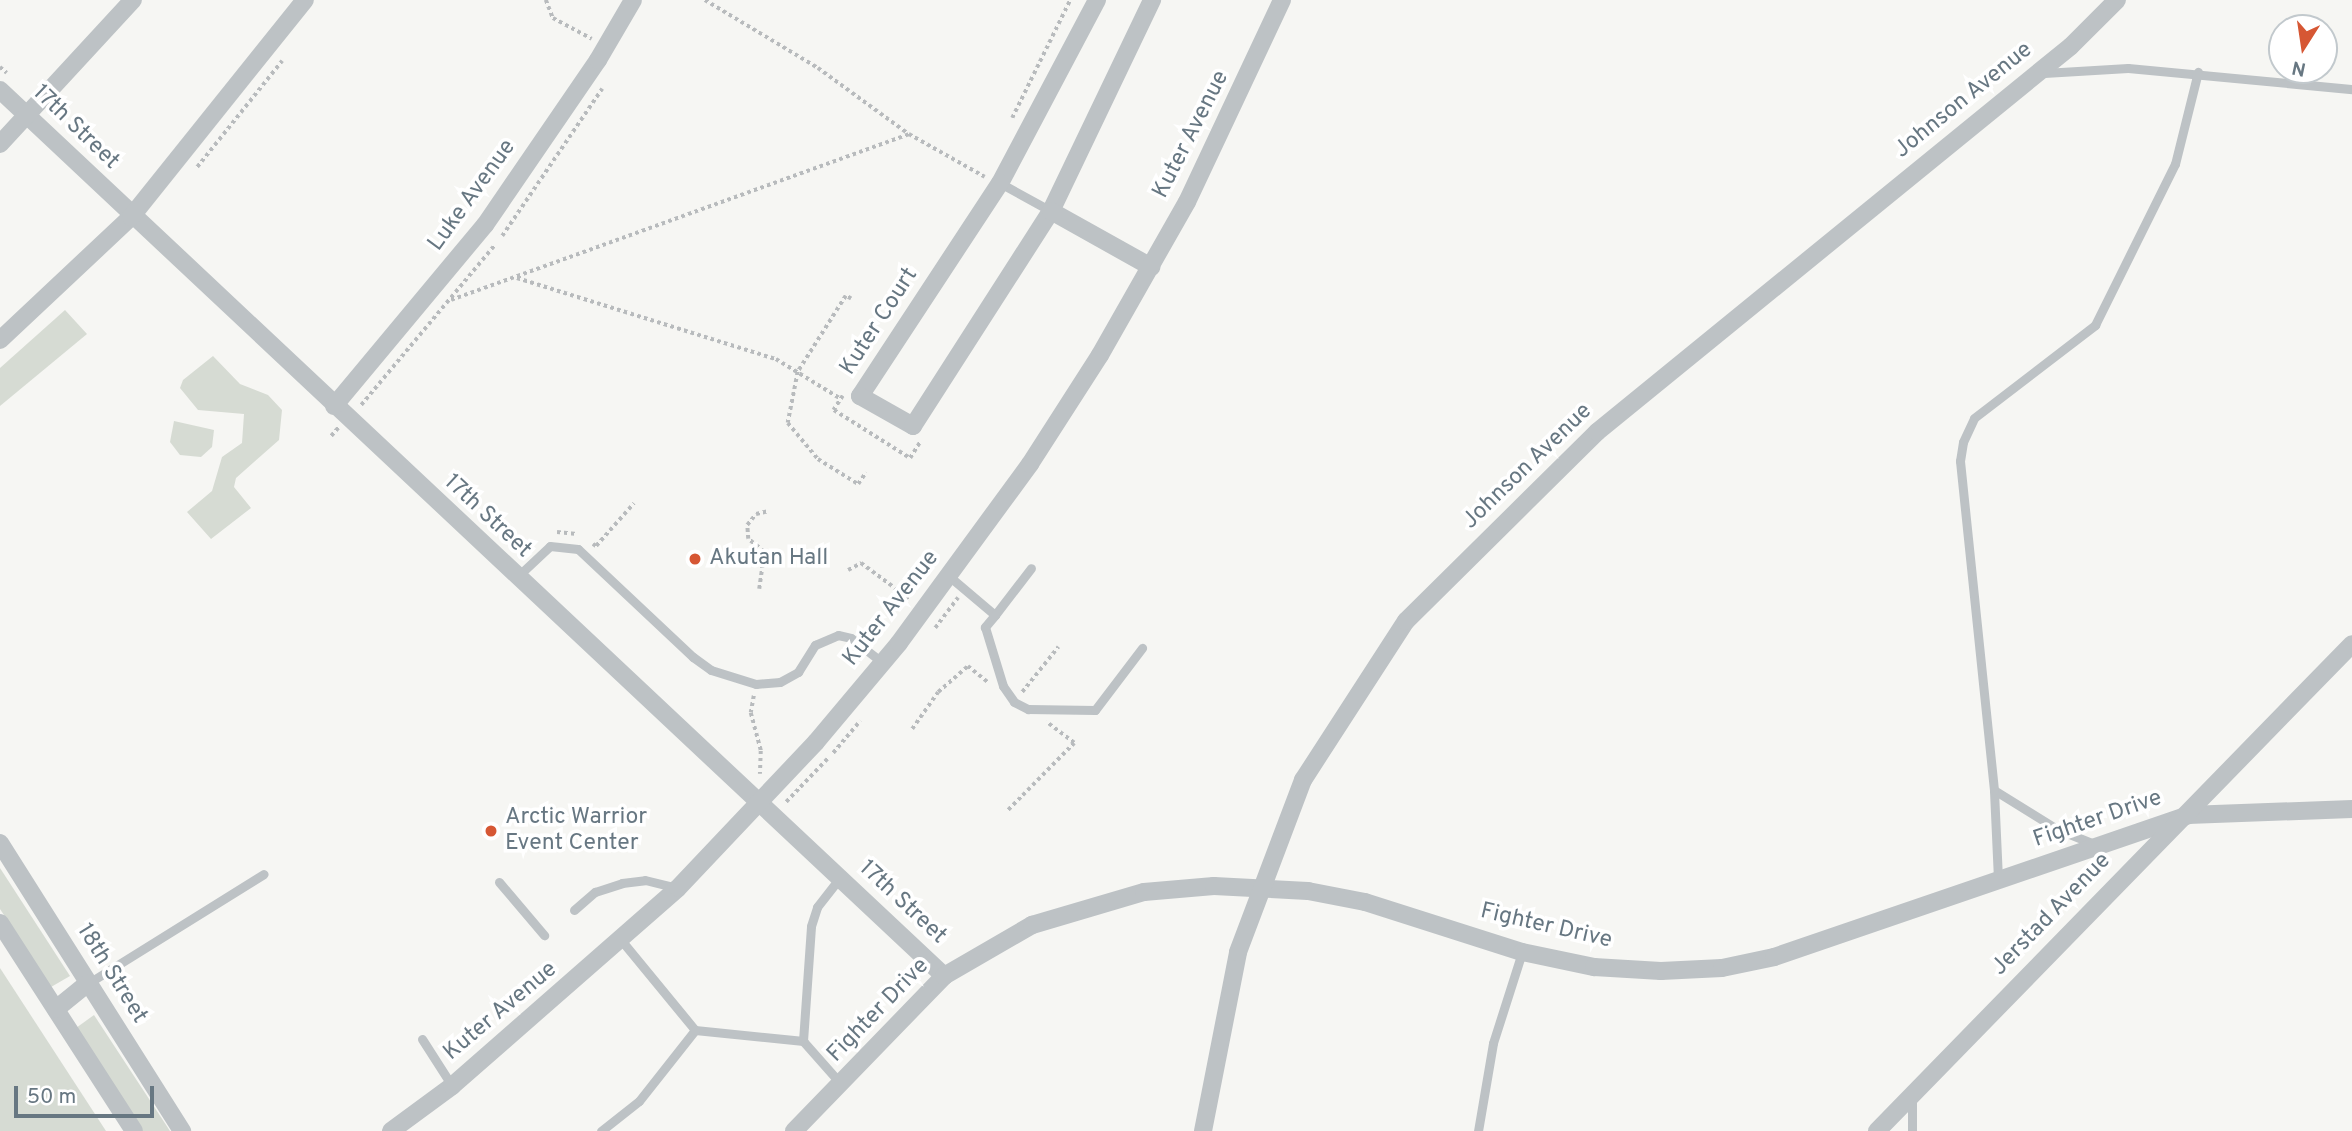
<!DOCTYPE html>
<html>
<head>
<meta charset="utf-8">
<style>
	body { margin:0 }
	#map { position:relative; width:2352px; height:1131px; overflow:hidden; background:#f6f6f3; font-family:Overpass,sans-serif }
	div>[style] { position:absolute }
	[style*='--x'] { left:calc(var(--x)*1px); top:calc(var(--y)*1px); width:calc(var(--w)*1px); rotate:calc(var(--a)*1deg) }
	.green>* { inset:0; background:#d6dbd3 }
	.path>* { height:3.5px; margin-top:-1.75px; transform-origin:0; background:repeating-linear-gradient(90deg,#b8bbbd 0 3.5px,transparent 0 7px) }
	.service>* { height:9px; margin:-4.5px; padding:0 4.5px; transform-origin:4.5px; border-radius:4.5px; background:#bdc2c5 }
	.minor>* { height:18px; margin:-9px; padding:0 9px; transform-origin:9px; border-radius:9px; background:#bdc2c5 }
	.dots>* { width:19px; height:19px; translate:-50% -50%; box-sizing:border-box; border:4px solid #fff; border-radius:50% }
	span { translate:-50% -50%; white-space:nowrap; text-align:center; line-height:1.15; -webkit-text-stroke:7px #fff; paint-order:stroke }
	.street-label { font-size:23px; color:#677782 }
	.poi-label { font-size:23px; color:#677782 }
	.left { translate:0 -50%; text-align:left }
	.north { position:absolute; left:2268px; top:14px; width:70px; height:70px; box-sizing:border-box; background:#fff; border:2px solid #c2c9cd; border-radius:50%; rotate:192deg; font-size:19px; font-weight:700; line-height:28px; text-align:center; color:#677782 }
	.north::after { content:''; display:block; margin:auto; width:24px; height:32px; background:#d65734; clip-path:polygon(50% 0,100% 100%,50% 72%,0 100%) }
	.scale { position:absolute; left:14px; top:1086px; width:140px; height:32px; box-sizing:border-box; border:4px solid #677782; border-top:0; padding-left:9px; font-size:21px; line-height:24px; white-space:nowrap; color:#677782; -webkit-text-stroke:5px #fff; paint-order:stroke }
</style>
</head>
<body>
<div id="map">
	<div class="green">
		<div style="clip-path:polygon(65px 310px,87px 334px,0 406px,0 368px)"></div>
		<div style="clip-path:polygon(213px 356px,240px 384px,268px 395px,282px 410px,279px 440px,236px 478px,234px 487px,251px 508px,211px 539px,187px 512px,212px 491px,222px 457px,242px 443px,244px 414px,198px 410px,180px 388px,183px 380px)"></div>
		<div style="clip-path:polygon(174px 421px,214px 430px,212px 447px,201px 457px,180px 455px,170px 442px)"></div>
		<div style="clip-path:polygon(0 868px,70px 976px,51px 987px,0 909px)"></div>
		<div style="clip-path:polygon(0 968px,106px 1131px,0 1131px)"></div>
		<div style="clip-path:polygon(94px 1015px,170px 1131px,142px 1131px,76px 1028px)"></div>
	</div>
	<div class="path">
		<div style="--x:546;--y:0;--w:19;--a:69"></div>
		<div style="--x:553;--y:18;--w:44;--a:28.3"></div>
		<div style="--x:705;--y:0;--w:132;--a:31"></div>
		<div style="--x:818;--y:68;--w:112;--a:36"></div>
		<div style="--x:909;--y:134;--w:87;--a:29.5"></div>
		<div style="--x:0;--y:67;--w:9;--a:41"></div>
		<div style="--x:1012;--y:118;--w:131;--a:-63.8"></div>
		<div style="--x:197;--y:167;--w:136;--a:-51.3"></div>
		<div style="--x:502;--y:236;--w:178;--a:-55.8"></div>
		<div style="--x:517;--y:278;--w:271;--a:17.4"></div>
		<div style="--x:776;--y:359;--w:76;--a:31.6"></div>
		<div style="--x:851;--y:299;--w:6;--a:-149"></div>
		<div style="--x:846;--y:296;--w:90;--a:122.3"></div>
		<div style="--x:798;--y:372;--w:52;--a:101.1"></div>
		<div style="--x:788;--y:423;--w:47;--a:50.2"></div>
		<div style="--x:818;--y:459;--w:47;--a:32"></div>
		<div style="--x:858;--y:484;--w:14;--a:-56"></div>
		<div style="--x:451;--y:300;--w:487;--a:-19.9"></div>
		<div style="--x:843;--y:396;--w:17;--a:123"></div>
		<div style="--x:834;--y:410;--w:90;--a:32.3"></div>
		<div style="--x:910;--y:458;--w:19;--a:-58"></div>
		<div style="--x:361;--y:405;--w:209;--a:-50.1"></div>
		<div style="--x:331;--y:436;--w:11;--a:-49"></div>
		<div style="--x:557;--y:532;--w:20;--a:6"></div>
		<div style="--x:593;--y:544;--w:4;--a:34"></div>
		<div style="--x:596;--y:546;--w:57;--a:-48.5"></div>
		<div style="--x:848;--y:570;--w:15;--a:-28"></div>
		<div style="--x:861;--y:563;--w:61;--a:36.3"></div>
		<div style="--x:759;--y:589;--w:37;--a:-82"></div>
		<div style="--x:764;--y:552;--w:21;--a:-141"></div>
		<div style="--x:748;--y:539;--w:14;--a:-94"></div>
		<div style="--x:747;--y:525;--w:14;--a:-51"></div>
		<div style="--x:756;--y:514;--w:13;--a:-13"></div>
		<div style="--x:935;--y:628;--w:38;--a:-53"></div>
		<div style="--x:1022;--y:692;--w:58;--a:-51.3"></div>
		<div style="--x:754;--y:696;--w:17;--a:100"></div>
		<div style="--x:751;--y:713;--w:39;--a:75"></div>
		<div style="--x:761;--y:751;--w:23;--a:92"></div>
		<div style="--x:912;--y:729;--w:45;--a:-54.9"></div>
		<div style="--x:938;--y:692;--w:40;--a:-41"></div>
		<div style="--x:968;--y:666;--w:27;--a:39"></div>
		<div style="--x:833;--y:753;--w:42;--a:-49.8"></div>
		<div style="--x:786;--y:802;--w:61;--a:-46.3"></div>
		<div style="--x:1008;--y:810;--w:94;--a:-45.4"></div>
		<div style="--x:1074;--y:743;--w:35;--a:-143"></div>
	</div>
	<div class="service">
		<div style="--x:2044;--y:73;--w:84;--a:-3.4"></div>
		<div style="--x:2128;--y:68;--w:225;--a:5.4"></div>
		<div style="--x:1000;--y:183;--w:58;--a:28.8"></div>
		<div style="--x:517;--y:577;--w:45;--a:-43.2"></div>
		<div style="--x:550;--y:546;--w:28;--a:6"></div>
		<div style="--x:578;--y:549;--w:158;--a:43.2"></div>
		<div style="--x:693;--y:657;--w:22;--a:36"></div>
		<div style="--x:711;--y:670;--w:47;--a:17.3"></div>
		<div style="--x:756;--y:684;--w:24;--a:-5"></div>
		<div style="--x:780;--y:682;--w:21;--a:-29"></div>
		<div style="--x:798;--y:672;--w:32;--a:-58"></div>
		<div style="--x:815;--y:645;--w:25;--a:-23"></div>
		<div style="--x:838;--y:635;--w:13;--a:13"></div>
		<div style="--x:851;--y:638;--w:41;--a:38"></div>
		<div style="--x:950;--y:577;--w:59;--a:40.2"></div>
		<div style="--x:995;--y:615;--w:59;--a:-52.5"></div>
		<div style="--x:995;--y:615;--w:16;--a:130"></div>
		<div style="--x:985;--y:627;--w:62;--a:73"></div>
		<div style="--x:1003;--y:686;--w:19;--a:55"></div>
		<div style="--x:1014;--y:702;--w:16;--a:27"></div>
		<div style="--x:1028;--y:709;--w:67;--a:0.9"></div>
		<div style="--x:1095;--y:710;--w:78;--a:-52.8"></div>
		<div style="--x:1994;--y:790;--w:74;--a:31.8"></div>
		<div style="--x:2057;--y:829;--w:40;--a:22"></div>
		<div style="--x:1998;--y:879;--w:89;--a:-92.6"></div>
		<div style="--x:1994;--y:790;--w:331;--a:-95.9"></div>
		<div style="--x:1960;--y:461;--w:19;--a:-81"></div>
		<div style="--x:1963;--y:442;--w:26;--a:-65"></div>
		<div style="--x:1974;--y:418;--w:153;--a:-37.5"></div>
		<div style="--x:2095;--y:325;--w:180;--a:-63.6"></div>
		<div style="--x:2175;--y:164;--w:95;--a:-76"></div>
		<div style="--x:499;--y:882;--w:70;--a:49.7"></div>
		<div style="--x:574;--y:910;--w:28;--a:-41"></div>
		<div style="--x:595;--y:892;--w:28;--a:-18"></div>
		<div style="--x:622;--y:883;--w:23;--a:-7"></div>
		<div style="--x:645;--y:880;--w:34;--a:14"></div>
		<div style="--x:87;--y:984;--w:208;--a:-31.9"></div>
		<div style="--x:695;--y:1030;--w:109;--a:5.8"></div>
		<div style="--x:803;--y:1041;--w:57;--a:48.5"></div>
		<div style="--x:422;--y:1039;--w:56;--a:57.4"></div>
		<div style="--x:803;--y:1041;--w:115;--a:-86"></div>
		<div style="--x:811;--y:926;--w:20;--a:-72"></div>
		<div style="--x:817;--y:907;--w:36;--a:-52"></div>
		<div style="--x:601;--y:1131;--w:48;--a:-38.3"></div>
		<div style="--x:639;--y:1101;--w:90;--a:-51.7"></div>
		<div style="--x:695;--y:1030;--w:117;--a:-129.4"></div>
		<div style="--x:1478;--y:1131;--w:89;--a:-80.3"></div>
		<div style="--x:1493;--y:1043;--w:96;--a:-72.3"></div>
		<div style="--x:1912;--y:1131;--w:33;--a:-90"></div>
	</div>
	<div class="minor">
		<div style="--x:1097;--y:0;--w:207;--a:117.9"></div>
		<div style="--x:1000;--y:183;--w:255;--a:123.3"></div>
		<div style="--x:860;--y:396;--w:61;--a:29.5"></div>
		<div style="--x:913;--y:426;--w:255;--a:-57.3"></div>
		<div style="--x:1051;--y:211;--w:234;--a:-64.4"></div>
		<div style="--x:0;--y:90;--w:1295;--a:43.18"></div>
		<div style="--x:0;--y:144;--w:196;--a:-47.3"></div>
		<div style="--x:1051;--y:211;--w:115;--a:29.2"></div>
		<div style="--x:0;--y:340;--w:180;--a:-43.2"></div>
		<div style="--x:131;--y:217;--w:278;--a:-51.3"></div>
		<div style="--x:334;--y:406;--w:236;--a:-50.2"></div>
		<div style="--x:485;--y:225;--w:200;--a:-55.6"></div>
		<div style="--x:598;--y:60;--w:69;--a:-59.7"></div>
		<div style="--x:0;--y:843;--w:341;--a:57.7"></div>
		<div style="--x:0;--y:923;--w:247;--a:57.2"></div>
		<div style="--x:56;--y:1009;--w:40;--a:-39"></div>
		<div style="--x:391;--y:1131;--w:76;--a:-36.4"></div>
		<div style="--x:452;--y:1086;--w:300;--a:-41.2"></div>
		<div style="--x:678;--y:888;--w:201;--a:-46.6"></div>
		<div style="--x:816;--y:742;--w:129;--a:-50"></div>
		<div style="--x:899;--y:643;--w:222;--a:-53.8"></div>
		<div style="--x:1030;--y:464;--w:130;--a:-57.3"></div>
		<div style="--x:1100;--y:355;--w:176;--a:-60.4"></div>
		<div style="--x:1187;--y:202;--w:223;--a:-64.8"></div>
		<div style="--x:794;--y:1131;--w:216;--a:-45.9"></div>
		<div style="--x:944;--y:976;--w:102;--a:-30.1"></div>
		<div style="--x:1032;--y:925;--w:117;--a:-16.4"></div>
		<div style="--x:1144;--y:892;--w:70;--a:-4.9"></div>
		<div style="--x:1214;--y:886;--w:94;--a:3"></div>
		<div style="--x:1308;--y:891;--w:58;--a:10.9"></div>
		<div style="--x:1365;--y:902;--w:165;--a:17.7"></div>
		<div style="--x:1522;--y:952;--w:74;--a:11.8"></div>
		<div style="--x:1594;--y:967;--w:67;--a:3.4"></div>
		<div style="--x:1661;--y:971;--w:61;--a:-2.8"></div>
		<div style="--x:1722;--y:968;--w:53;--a:-11.9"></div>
		<div style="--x:1774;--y:957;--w:438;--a:-18.9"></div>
		<div style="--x:2188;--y:815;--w:164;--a:-2.1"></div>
		<div style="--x:1203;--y:1131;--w:182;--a:-78.9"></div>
		<div style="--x:1238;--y:952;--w:184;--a:-69.3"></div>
		<div style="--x:1303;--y:780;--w:189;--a:-57.1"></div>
		<div style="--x:1406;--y:621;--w:269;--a:-44.7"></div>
		<div style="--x:1597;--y:432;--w:611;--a:-39.16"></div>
		<div style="--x:2071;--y:46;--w:65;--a:-45"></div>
		<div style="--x:1877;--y:1131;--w:680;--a:-45.71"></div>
	</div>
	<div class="dots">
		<div style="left:695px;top:559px;background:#d65734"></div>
		<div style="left:491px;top:831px;background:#d65734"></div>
	</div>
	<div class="street-label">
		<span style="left:1964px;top:101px;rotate:-39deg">Johnson Avenue</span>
		<span style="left:75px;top:128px;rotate:44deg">17th Street</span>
		<span style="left:1192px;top:135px;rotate:-63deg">Kuter Avenue</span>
		<span style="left:473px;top:196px;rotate:-54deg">Luke Avenue</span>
		<span style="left:880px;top:322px;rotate:-57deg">Kuter Court</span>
		<span style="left:1528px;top:467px;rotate:-44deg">Johnson Avenue</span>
		<span style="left:487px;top:517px;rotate:43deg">17th Street</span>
		<span style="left:892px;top:609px;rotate:-52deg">Kuter Avenue</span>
		<span style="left:2098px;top:820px;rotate:-19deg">Fighter Drive</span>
		<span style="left:902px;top:903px;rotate:43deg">17th Street</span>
		<span style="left:2052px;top:915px;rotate:-46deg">Jerstad Avenue</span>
		<span style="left:1546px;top:927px;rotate:13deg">Fighter Drive</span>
		<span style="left:111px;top:974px;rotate:58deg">18th Street</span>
		<span style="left:879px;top:1011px;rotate:-46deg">Fighter Drive</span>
		<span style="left:501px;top:1012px;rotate:-40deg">Kuter Avenue</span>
	</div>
	<div class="poi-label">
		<span class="left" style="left:709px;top:559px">Akutan Hall</span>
		<span class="left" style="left:505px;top:831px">Arctic Warrior<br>Event Center</span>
	</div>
	<div class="north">N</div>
	<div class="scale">50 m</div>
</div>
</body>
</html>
